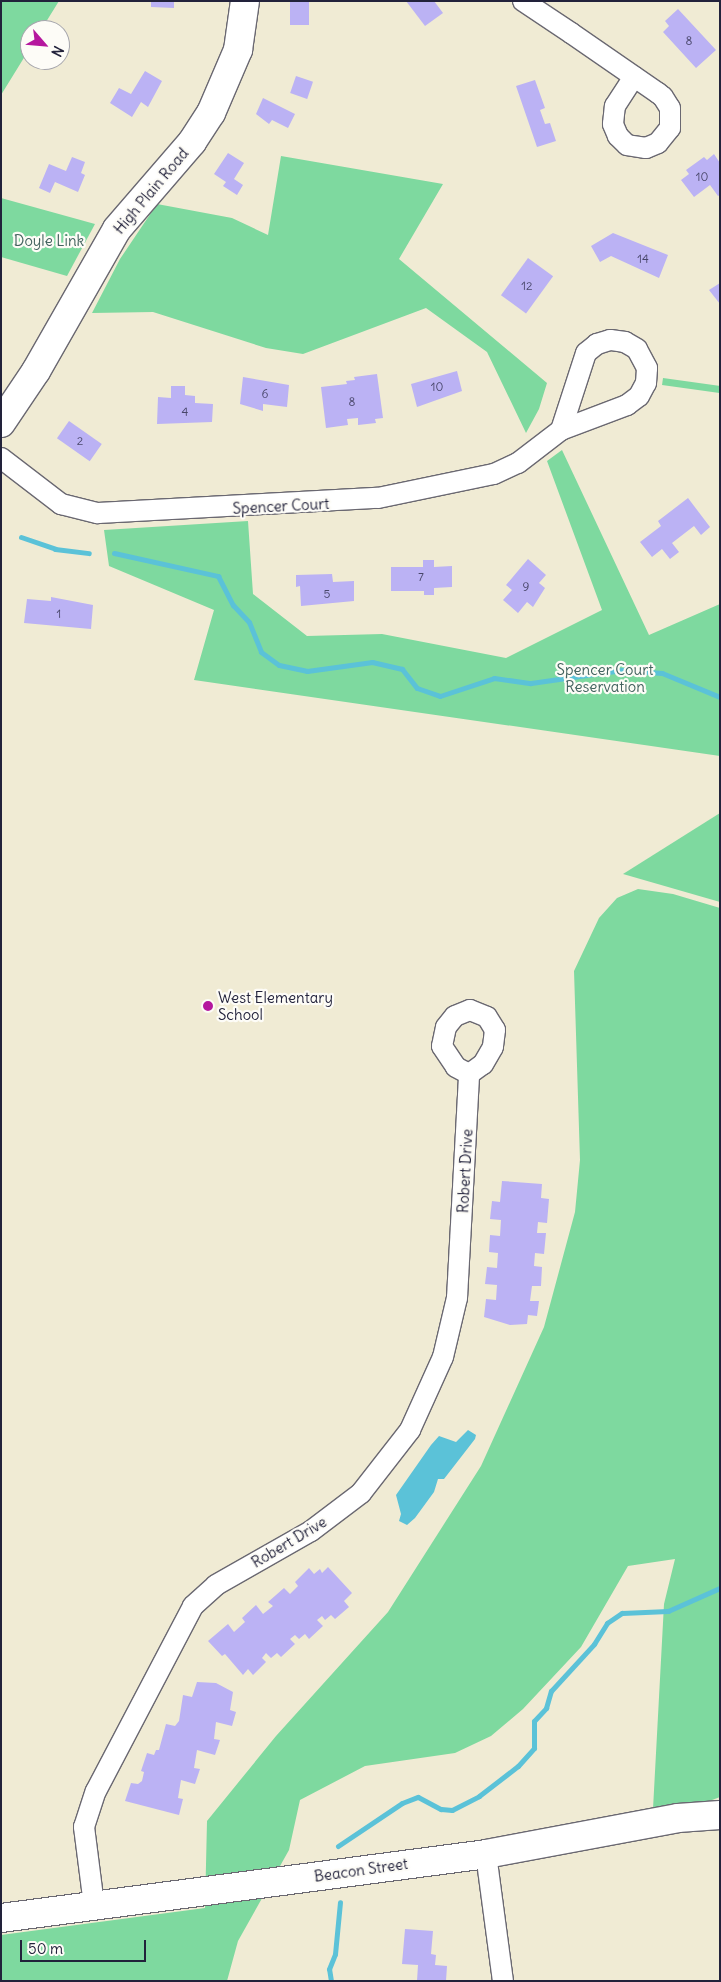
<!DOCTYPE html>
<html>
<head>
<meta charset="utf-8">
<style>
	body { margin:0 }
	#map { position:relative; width:721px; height:1982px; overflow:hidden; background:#f0ebd4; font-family:Delius,sans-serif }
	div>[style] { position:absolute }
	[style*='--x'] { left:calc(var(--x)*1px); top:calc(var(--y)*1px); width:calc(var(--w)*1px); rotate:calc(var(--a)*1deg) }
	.green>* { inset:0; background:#7ed99f; transform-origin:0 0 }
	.water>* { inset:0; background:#5bc2d8 }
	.stream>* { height:5px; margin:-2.5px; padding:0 2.5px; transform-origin:2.5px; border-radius:2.5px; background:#5bc2d8 }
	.building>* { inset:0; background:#bbb2f4; transform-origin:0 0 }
	.roads { filter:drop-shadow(1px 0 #6a6871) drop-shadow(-1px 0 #6a6871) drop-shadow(0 1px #6a6871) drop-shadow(0 -1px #6a6871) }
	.street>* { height:20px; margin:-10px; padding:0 10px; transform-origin:10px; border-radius:10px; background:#fff }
	.secondary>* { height:28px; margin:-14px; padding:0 14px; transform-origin:14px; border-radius:14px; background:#fff }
	.dots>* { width:14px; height:14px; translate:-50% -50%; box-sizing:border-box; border:2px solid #fdfcf7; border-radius:50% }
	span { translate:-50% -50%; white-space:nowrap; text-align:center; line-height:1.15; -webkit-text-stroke:4.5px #fdfcf7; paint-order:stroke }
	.number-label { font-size:12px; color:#484669 }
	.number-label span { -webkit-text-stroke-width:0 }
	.street-label { font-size:15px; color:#22223b }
	.park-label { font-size:15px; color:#42625e }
	.poi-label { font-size:15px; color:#22223b }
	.left { translate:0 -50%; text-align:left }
	.frame { position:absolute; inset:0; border:2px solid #22223b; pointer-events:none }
	.north { position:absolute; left:20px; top:20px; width:50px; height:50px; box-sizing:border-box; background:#fdfcf7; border:1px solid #a5a5ac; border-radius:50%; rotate:117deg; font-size:14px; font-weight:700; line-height:20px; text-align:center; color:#22223b }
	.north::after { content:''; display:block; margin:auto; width:18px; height:22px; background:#b5179e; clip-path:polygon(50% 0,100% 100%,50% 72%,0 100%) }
	.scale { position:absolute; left:20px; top:1940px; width:126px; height:22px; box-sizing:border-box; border:2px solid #22223b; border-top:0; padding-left:6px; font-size:15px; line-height:18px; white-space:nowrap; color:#22223b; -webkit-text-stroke:4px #fdfcf7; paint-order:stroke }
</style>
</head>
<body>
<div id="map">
	<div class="green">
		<div style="clip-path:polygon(1px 1px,59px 1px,41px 30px,30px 30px,30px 48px,1px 95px)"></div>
		<div style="clip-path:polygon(281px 156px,443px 184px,399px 259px,547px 383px,539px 409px,526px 433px,487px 352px,426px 308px,303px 354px,266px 348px,153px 312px,92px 313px,120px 259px,157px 204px,232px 218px,268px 235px)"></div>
		<div style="clip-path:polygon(1px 198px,95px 224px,67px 276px,1px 257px)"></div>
		<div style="left:663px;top:378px;width:58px;height:7px;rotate:8deg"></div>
		<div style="clip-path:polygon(562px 450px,649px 635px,720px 604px,720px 756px,194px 680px,214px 610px,109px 566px,104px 530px,248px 521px,253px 594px,307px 636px,382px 634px,506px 658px,602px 610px,547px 461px)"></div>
		<div style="clip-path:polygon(720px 813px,720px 902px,623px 874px)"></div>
		<div style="clip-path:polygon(638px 889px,673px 894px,720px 908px,720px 1797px,691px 1808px,653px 1809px,664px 1604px,675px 1559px,628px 1566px,581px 1647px,523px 1709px,491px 1736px,455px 1753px,365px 1766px,300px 1800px,289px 1850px,238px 1941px,227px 1981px,1px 1981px,1px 1935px,205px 1908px,207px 1821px,276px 1736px,388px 1612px,481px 1466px,544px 1327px,575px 1212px,580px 1160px,574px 971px,599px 918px,617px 898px)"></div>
	</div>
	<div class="water">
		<div style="clip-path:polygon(468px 1430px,476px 1435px,475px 1439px,444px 1479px,438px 1479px,434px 1492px,415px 1518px,407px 1525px,399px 1521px,401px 1514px,396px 1495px,431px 1445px,439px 1436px,456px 1442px)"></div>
	</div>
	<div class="stream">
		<div style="--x:21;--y:537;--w:36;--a:19"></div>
		<div style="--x:55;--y:549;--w:34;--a:7"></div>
		<div style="--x:114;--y:553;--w:107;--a:12.5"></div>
		<div style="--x:218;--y:576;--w:33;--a:63"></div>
		<div style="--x:233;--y:605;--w:23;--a:47"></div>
		<div style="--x:249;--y:622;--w:32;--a:68"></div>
		<div style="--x:261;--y:652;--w:22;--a:36"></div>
		<div style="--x:279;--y:665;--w:29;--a:12"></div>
		<div style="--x:307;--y:671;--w:66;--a:-7.9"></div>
		<div style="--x:372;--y:662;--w:31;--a:13"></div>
		<div style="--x:402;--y:669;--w:24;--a:52"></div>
		<div style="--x:417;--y:688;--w:24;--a:19"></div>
		<div style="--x:440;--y:696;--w:57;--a:-18.4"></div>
		<div style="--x:494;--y:678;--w:37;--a:8"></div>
		<div style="--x:531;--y:683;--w:92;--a:-8.1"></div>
		<div style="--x:622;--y:670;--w:40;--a:4.3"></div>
		<div style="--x:662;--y:673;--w:63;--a:22.5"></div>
		<div style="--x:338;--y:1846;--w:77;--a:-33.9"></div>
		<div style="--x:402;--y:1803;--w:17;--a:-21"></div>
		<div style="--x:418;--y:1797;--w:26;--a:28"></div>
		<div style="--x:441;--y:1809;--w:11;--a:5"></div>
		<div style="--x:452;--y:1810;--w:30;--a:-27"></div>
		<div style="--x:479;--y:1796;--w:49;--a:-37.6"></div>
		<div style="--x:518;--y:1766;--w:24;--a:-48"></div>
		<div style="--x:534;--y:1748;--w:27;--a:-90"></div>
		<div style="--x:534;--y:1721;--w:18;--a:-47"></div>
		<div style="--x:546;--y:1708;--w:18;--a:-74"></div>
		<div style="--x:551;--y:1691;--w:64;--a:-47.5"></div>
		<div style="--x:594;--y:1644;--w:25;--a:-58"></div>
		<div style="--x:607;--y:1623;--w:18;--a:-34"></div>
		<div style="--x:622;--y:1613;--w:46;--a:-2.5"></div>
		<div style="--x:668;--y:1611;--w:57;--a:-23.9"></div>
		<div style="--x:331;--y:1981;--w:12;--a:-99"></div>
		<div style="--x:329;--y:1969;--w:16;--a:-68"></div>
		<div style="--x:335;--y:1954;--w:52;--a:-84.5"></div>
	</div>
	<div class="building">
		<div style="clip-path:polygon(151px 1px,174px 1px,174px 8px,151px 7px)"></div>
		<div style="left:290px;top:1px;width:19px;height:24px"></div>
		<div style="clip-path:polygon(406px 1px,434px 1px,443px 13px,425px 26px)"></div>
		<div style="clip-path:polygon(678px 9px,716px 50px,696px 68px,663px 32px,669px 26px,665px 21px)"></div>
		<div style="clip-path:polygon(145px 71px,162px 81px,148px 107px,141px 102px,132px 117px,110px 103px,119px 88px,131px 94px)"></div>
		<div style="left:296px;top:76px;width:18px;height:18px;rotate:19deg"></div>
		<div style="clip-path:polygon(535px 80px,545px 108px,540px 110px,545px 124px,550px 123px,556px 141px,537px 147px,516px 86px)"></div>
		<div style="clip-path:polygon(263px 98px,295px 114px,288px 128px,272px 120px,269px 124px,256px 114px)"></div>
		<div style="clip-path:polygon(228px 153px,244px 163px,234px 179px,243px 185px,237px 195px,223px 186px,226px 182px,214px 174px)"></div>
		<div style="clip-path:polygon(714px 154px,720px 163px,720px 195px,718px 196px,710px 185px,694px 197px,681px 180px,689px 174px,686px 170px,704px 157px,707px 160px)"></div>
		<div style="clip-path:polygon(72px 157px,85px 162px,81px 173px,85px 175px,78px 192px,55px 182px,50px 193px,39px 188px,49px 164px,66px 171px)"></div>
		<div style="clip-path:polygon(613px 233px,668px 255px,659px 278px,611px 256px,600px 262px,591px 246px)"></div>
		<div style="left:528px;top:258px;width:31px;height:46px;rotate:36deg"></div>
		<div style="clip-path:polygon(720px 283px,720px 304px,709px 290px)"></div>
		<div style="clip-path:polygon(457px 371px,462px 391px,417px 407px,411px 384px)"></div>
		<div style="clip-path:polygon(377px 374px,383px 418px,375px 419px,376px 423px,358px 425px,358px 418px,347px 419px,348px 425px,326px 428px,321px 387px,347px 384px,346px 381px,355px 380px,354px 377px)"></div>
		<div style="clip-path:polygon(243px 377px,289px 385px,287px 407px,263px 404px,263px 411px,240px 404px)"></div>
		<div style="clip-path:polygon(171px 386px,185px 386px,185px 395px,195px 396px,195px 403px,213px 404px,212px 422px,157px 424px,158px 397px,171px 398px)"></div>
		<div style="left:69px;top:421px;width:40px;height:21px;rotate:35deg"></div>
		<div style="clip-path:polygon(688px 498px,710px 527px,701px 535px,694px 526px,672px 543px,679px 552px,670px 559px,662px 549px,652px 557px,640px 542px,661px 526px,658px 521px)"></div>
		<div style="clip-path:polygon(528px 559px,546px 575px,539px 583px,545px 588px,533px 607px,527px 602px,518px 613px,503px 600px,512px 590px,506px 585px)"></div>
		<div style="clip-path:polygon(423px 560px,434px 560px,434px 567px,452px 566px,452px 587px,434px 588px,434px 595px,424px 595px,424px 591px,391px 591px,391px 567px,423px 567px)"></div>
		<div style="clip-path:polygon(332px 574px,333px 582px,354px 581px,354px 601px,301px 606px,300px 586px,296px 587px,296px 575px)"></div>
		<div style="clip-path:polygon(51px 597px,93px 605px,91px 629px,24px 623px,27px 599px,51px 601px)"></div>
		<div style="clip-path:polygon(502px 1181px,542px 1184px,541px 1198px,549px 1199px,547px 1223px,538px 1222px,537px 1233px,546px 1233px,544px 1254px,535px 1253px,534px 1266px,542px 1267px,541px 1286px,532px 1286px,530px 1301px,539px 1301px,537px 1316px,528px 1315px,527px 1324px,510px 1325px,484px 1317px,486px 1299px,496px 1300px,497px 1285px,485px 1284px,487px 1267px,497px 1268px,498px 1253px,489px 1252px,490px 1235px,500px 1236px,501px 1220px,490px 1219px,492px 1201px,500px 1202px)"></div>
		<div style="clip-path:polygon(328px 1567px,352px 1593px,344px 1601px,349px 1607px,335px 1619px,331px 1615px,325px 1620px,322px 1616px,317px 1620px,323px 1626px,309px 1639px,305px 1634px,299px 1639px,295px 1635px,290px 1639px,295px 1644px,281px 1657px,277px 1653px,271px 1658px,266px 1653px,262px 1658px,266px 1662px,253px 1675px,248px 1669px,243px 1675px,225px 1654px,222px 1656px,208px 1641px,228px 1624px,234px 1632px,245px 1622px,242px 1618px,256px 1605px,263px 1614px,273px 1606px,268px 1602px,284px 1588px,290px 1594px,298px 1586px,295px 1582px,309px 1568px,314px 1574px,320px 1569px,322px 1573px)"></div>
		<div style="clip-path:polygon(197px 1682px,216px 1683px,233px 1692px,230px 1710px,236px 1712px,232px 1726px,216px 1722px,214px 1739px,220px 1740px,215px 1755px,197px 1750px,194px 1768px,200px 1769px,195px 1784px,181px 1780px,178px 1798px,183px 1799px,179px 1815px,125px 1801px,131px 1783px,138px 1784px,142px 1781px,144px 1772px,141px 1771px,147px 1753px,154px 1755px,156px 1750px,159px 1750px,166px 1724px,175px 1726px,179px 1721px,183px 1695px,192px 1697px)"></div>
		<div style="clip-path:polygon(405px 1929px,433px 1931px,431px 1954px,436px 1955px,435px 1965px,447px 1966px,446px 1981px,417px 1981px,418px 1965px,402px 1964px)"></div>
	</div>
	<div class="roads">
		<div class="street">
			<div style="--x:523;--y:1;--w:58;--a:33.7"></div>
			<div style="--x:571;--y:33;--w:106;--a:34.6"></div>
			<div style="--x:658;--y:93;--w:6;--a:39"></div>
			<div style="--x:663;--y:97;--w:13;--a:58"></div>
			<div style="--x:670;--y:108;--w:20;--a:90"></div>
			<div style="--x:670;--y:128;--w:19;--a:129"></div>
			<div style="--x:658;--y:143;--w:13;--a:157"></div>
			<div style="--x:646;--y:148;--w:19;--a:-171"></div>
			<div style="--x:627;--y:145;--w:13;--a:-135"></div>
			<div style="--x:618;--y:136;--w:13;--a:-113"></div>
			<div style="--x:613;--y:124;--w:18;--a:-84"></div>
			<div style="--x:615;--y:106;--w:35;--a:-57"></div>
			<div style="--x:1;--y:458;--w:76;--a:37.5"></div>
			<div style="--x:61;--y:504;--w:38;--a:14"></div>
			<div style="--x:98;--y:513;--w:280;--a:-3.1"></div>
			<div style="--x:378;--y:498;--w:118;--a:-11.7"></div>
			<div style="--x:494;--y:474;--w:26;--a:-25"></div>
			<div style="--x:518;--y:463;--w:54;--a:-37.5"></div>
			<div style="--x:561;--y:430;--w:71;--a:-20.7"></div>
			<div style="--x:627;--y:405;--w:15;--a:-37"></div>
			<div style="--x:639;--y:396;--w:15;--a:-62"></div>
			<div style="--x:646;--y:383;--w:15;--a:-86"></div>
			<div style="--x:647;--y:368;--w:21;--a:-118"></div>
			<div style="--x:637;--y:349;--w:14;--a:-150"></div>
			<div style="--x:625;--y:342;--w:15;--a:-172"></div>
			<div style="--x:610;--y:340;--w:14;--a:163"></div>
			<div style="--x:597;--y:344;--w:14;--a:141"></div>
			<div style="--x:586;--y:353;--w:81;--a:108"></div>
			<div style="--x:470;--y:1010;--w:18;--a:22"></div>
			<div style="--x:487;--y:1017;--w:15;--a:58"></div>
			<div style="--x:495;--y:1030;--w:17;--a:97"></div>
			<div style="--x:493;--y:1047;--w:20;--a:120"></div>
			<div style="--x:483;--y:1064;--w:17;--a:144"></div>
			<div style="--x:469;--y:1074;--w:15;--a:-152"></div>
			<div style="--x:456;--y:1067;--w:25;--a:-124"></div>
			<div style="--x:442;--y:1046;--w:19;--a:-78"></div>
			<div style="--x:446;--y:1027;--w:14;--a:-51"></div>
			<div style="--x:455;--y:1016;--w:16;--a:-22"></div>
			<div style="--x:486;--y:1854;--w:128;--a:82.4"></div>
			<div style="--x:94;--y:1905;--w:79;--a:-97.3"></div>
			<div style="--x:84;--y:1827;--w:38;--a:-72"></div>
			<div style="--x:96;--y:1791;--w:209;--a:-62.3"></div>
			<div style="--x:193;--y:1606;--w:31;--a:-42"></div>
			<div style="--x:216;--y:1585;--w:109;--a:-29.6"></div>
			<div style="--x:311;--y:1531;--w:63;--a:-37.2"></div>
			<div style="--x:361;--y:1493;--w:80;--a:-52.1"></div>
			<div style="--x:410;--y:1430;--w:80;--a:-65.7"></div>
			<div style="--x:443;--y:1357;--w:61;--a:-76.7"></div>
			<div style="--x:457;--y:1298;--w:224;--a:-86.9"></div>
		</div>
		<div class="secondary">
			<div style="--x:1;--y:423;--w:63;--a:-56.1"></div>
			<div style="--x:36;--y:371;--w:163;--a:-60.3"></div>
			<div style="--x:117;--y:229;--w:115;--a:-49.2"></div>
			<div style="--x:192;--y:142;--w:35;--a:-57"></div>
			<div style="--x:211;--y:113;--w:69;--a:-66.8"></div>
			<div style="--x:238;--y:50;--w:49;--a:-81.9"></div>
			<div style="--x:1;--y:1918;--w:489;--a:-7.5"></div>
			<div style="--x:486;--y:1854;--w:195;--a:-10.6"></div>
			<div style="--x:678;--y:1818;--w:42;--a:-4.1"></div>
		</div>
	</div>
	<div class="dots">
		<div style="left:208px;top:1006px;background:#b5179e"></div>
	</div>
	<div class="number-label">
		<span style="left:689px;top:41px">8</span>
		<span style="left:702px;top:177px">10</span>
		<span style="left:643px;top:259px">14</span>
		<span style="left:527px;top:286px">12</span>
		<span style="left:437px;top:387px">10</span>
		<span style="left:265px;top:394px">6</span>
		<span style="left:352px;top:402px">8</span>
		<span style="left:185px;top:412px">4</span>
		<span style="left:80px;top:441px">2</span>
		<span style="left:421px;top:577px">7</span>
		<span style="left:526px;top:587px">9</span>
		<span style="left:327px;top:594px">5</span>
		<span style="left:59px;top:614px">1</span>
	</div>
	<div class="street-label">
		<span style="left:151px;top:191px;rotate:-50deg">High Plain Road</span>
		<span style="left:281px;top:506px;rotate:-3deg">Spencer Court</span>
		<span style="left:465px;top:1171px;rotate:-87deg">Robert Drive</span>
		<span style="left:289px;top:1542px;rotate:-31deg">Robert Drive</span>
		<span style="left:361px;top:1870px;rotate:-8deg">Beacon Street</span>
	</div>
	<div class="park-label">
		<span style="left:49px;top:241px">Doyle Link</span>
		<span style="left:605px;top:678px">Spencer Court<br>Reservation</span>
	</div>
	<div class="poi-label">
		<span class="left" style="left:218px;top:1006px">West Elementary<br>School</span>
	</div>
	<div class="frame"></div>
	<div class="north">N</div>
	<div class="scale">50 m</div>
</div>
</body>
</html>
